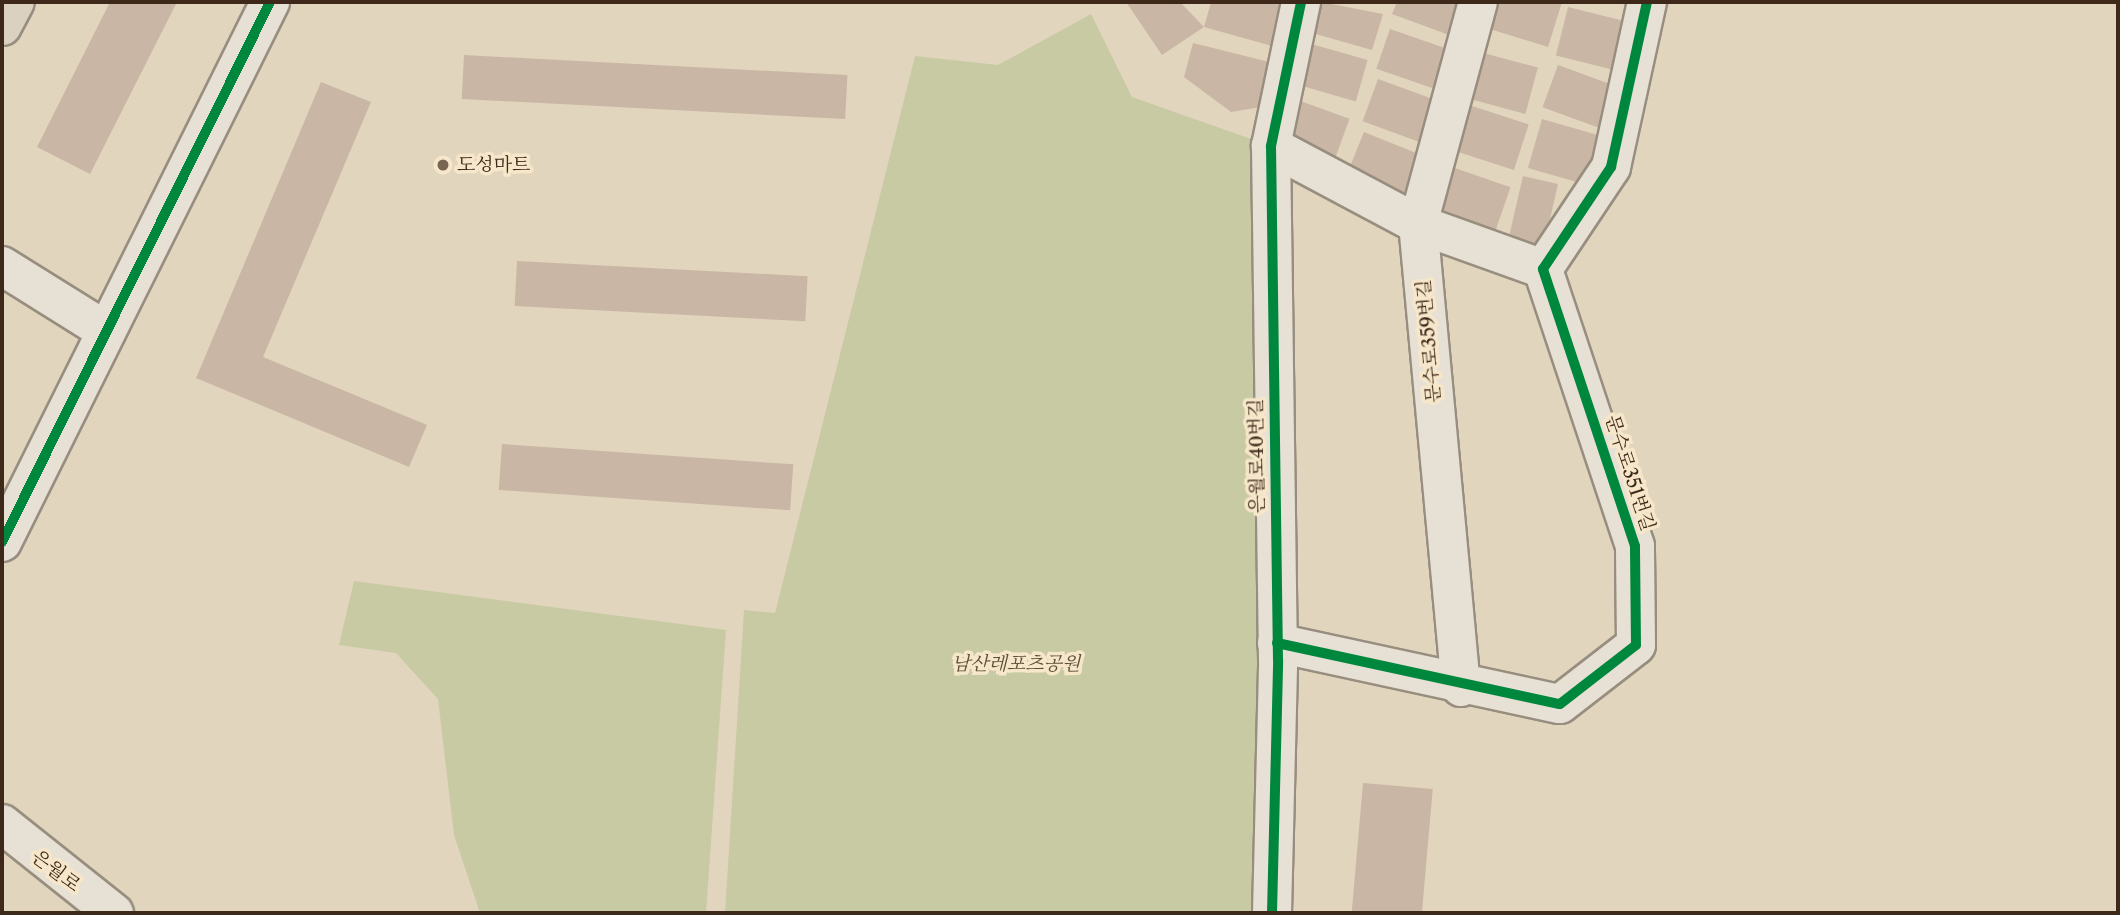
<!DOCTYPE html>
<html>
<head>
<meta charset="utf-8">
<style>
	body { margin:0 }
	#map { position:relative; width:2120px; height:915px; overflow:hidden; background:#e2d5bd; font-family:"Libre Caslon Text","Noto Serif KR",serif }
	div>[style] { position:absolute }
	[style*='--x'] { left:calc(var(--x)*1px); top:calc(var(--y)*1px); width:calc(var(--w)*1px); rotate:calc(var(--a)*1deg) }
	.green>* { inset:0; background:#c8caa4 }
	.building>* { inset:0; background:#cab6a5; transform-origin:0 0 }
	.roads { filter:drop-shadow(2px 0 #988e7f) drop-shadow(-2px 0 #988e7f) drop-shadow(0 2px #988e7f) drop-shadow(0 -2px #988e7f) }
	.minor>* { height:38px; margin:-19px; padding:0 19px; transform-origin:19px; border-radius:19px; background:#e7e0d4 }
	.major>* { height:38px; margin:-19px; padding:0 19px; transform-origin:19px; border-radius:19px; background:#dad1c0 }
	.cycleway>* { height:10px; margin:-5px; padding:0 5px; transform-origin:5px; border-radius:5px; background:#00873e }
	.dots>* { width:19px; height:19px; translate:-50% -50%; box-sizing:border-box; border:4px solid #f6e7ca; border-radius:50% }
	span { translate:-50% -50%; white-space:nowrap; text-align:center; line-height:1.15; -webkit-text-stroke:7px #f6e7ca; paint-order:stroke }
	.poi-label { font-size:19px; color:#3e2819 }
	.left { translate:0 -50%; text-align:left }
	.street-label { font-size:19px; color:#3e2819 }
	.park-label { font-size:19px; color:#5b4e36; font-style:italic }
	.frame { position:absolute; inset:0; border:4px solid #3e2819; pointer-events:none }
</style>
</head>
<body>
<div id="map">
	<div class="green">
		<div style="clip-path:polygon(1091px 14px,1132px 97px,1271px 146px,1258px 913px,725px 913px,744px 610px,775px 613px,915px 56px,998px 65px)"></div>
		<div style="clip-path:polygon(354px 581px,726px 630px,706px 913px,480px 913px,454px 835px,438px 699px,396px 653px,339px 645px)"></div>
	</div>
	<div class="building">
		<div style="clip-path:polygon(110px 2px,177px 2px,90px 174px,37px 147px)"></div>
		<div style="clip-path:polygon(1126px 2px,1180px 2px,1204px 27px,1211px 2px,1284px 2px,1272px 46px,1204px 27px,1162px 55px)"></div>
		<div style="clip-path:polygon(1321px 2px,1383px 14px,1372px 50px,1312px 33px)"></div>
		<div style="clip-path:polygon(1397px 2px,1461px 2px,1449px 35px,1392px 14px)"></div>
		<div style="clip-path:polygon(1488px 2px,1562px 2px,1548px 47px,1480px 26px)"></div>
		<div style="left:1568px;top:7px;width:62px;height:50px;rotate:14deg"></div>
		<div style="left:1390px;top:29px;width:62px;height:42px;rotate:19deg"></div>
		<div style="clip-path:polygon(1193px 43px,1277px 64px,1267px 106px,1231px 112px,1184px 77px)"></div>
		<div style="left:1308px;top:43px;width:62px;height:43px;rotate:16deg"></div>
		<div style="left:1476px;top:51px;width:64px;height:48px;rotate:15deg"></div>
		<div style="left:464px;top:55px;width:384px;height:44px;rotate:3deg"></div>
		<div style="left:1558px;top:65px;width:62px;height:45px;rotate:20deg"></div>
		<div style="left:1378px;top:79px;width:62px;height:45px;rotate:20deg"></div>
		<div style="clip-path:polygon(321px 82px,371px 102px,263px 357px,427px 425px,409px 467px,196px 378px)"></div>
		<div style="left:1295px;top:99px;width:58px;height:44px;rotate:20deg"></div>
		<div style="left:1466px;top:104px;width:66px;height:48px;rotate:18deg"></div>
		<div style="left:1542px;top:119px;width:58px;height:51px;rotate:16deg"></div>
		<div style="left:1364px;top:132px;width:63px;height:50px;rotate:22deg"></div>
		<div style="left:1449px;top:166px;width:65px;height:46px;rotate:19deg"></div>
		<div style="left:1523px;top:176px;width:36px;height:63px;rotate:13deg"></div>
		<div style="left:517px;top:261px;width:291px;height:45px;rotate:3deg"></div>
		<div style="left:502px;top:444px;width:292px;height:46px;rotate:4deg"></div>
		<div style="left:1363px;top:783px;width:70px;height:131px;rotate:5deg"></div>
	</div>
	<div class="roads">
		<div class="minor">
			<div style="--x:1271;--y:146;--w:166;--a:28"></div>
			<div style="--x:1418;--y:224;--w:133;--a:19.8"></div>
			<div style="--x:2;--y:266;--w:123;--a:32"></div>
			<div style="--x:2;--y:542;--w:603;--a:-63.6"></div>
			<div style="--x:1277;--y:643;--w:289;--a:12.2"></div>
			<div style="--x:1560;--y:704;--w:96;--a:-37.8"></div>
			<div style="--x:1636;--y:645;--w:99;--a:-90.6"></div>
			<div style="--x:1635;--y:546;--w:292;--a:-108.4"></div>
			<div style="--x:1543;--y:269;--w:123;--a:-56.3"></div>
			<div style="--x:1611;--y:167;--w:169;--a:-77.7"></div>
			<div style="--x:1461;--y:687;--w:465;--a:-95.3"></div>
			<div style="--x:1418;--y:224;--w:230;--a:-74.9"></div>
			<div style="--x:2;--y:824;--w:143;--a:38.5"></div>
			<div style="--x:1272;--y:913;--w:253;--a:-88.6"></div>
			<div style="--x:1278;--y:660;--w:514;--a:-90.78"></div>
			<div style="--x:1271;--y:146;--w:147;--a:-78.2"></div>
		</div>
		<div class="major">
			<div style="--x:2;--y:26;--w:27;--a:-62"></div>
		</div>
	</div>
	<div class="cycleway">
		<div style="--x:2;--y:542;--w:603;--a:-63.6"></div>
		<div style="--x:1277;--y:643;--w:289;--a:12.2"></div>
		<div style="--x:1560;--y:704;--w:96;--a:-37.8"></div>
		<div style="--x:1636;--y:645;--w:99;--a:-90.6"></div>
		<div style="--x:1635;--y:546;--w:292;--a:-108.4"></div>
		<div style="--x:1543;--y:269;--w:123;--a:-56.3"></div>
		<div style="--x:1611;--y:167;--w:169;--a:-77.7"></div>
		<div style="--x:1272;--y:913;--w:253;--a:-88.6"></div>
		<div style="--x:1278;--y:660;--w:514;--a:-90.78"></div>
		<div style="--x:1271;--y:146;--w:147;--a:-78.2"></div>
	</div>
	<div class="dots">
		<div style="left:443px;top:165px;background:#776552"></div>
	</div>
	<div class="poi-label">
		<span class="left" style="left:457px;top:165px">도성마트</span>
	</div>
	<div class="street-label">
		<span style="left:1429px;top:341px;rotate:-95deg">문수로359번길</span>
		<span style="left:1257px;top:456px;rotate:-91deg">은월로40번길</span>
		<span style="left:1630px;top:473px;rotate:72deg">문수로351번길</span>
		<span style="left:56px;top:871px;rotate:37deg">은월로</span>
	</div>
	<div class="park-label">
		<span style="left:1016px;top:664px">남산레포츠공원</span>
	</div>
	<div class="frame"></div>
</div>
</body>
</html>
